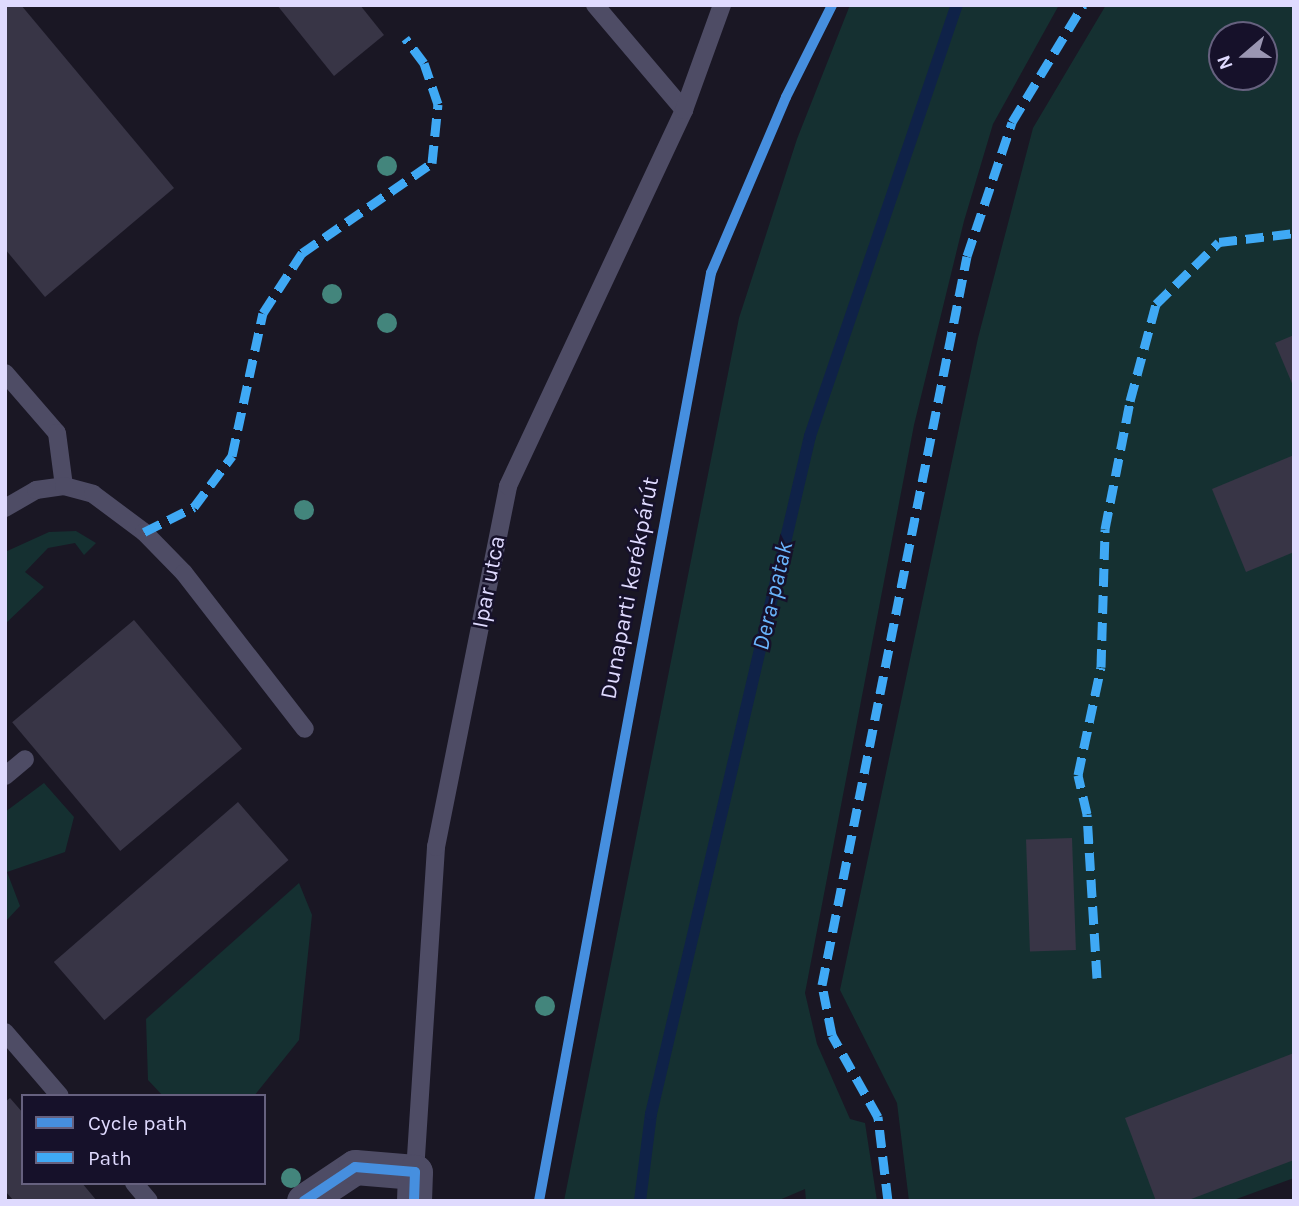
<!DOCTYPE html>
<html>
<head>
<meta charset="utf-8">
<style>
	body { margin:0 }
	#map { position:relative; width:1299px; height:1206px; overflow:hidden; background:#1a1724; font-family:Karla,sans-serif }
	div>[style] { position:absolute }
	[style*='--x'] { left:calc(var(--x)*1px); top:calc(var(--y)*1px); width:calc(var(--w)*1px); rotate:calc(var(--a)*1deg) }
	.green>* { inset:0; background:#153031 }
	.stream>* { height:12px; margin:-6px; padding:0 6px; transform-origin:6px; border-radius:6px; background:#0f2248 }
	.building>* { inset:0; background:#383546; transform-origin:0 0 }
	.service>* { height:18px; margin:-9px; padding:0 9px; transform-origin:9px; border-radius:9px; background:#4e4c65 }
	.minor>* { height:35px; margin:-17.5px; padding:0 17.5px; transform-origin:17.5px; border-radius:17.5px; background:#4e4c65 }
	.quiet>* { height:9px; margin-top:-4.5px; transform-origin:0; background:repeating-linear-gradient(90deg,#3fa9f5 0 18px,transparent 0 27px) }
	.cycleway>* { height:10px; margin:-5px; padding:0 5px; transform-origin:5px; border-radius:5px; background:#468fdf }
	.trees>* { width:20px; height:20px; margin:-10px; border-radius:50%; background:#43857c }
	span { translate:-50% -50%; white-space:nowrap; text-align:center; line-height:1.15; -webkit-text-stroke:5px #16112a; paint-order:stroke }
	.street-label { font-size:23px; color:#dfdafe }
	.water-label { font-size:24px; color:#6ab5fd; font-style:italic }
	.frame { position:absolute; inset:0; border:7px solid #dfdafe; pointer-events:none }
	.legend { position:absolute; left:21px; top:1094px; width:245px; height:91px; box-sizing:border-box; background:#16112a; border:2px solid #66617f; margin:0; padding:9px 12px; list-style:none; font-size:21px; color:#dfdafe }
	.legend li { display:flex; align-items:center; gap:14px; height:35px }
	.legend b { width:35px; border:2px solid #66617f }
	.north { position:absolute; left:1208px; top:21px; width:70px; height:70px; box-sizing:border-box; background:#16112a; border:2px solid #66617f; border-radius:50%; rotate:250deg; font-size:19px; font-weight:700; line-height:28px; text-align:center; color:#dfdafe }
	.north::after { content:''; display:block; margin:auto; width:24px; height:32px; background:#9a96b2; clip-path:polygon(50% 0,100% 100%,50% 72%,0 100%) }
</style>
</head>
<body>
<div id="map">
	<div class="green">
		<div style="clip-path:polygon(850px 5px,1059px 5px,993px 124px,964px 221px,914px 425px,805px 993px,817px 1044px,850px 1119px,865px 1123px,877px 1201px,806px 1201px,805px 1189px,777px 1201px,564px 1201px,739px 318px,797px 139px)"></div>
		<div style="clip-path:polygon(evenodd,1106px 5px,1294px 5px,1294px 1178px,1231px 1201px,909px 1201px,897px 1103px,840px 990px,978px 338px,1033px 128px,1106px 5px,1222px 35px,1264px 35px,1264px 77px,1222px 77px,1222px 35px)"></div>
		<div style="clip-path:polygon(76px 531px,96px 543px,84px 555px,75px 543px,48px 548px,25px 572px,44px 587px,5px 624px,5px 552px,49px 532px)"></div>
		<div style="clip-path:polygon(44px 783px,74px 817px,65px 852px,7px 872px,20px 906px,5px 922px,5px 812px)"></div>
		<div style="clip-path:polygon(299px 883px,312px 915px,299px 1040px,254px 1096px,163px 1096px,148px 1080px,146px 1019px)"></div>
	</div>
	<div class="stream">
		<div style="--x:640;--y:1201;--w:88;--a:-82.8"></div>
		<div style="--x:651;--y:1114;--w:696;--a:-76.8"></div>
		<div style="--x:810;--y:436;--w:455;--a:-71.2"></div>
	</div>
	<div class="building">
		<div style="clip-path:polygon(5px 5px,21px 5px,174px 188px,45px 297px,5px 249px)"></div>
		<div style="clip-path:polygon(277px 5px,360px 5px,384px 35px,334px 76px)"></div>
		<div style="clip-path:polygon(1294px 335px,1294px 388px,1275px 343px)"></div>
		<div style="clip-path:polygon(1294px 455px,1294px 552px,1246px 572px,1212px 489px)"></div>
		<div style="left:134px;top:620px;width:168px;height:159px;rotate:50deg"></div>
		<div style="left:238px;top:802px;width:77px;height:244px;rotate:49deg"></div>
		<div style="left:1072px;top:838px;width:112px;height:46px;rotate:88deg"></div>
		<div style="clip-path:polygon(1294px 1053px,1294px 1160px,1186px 1201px,1156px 1201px,1125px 1118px)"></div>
		<div style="clip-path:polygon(10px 1098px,23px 1113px,23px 1183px,82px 1183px,97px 1201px,14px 1201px,5px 1191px,5px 1102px)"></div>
	</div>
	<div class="service">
		<div style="--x:595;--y:5;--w:138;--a:49.7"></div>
		<div style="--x:5;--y:373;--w:79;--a:49.1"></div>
		<div style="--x:57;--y:433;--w:53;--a:82.5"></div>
		<div style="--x:5;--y:508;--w:36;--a:-30"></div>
		<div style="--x:36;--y:490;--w:28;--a:-8"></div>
		<div style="--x:64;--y:486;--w:30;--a:15"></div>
		<div style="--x:93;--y:494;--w:64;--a:36.7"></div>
		<div style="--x:144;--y:532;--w:57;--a:45.7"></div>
		<div style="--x:184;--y:573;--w:197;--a:52.2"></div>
		<div style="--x:5;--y:776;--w:26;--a:-40"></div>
		<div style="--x:5;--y:1032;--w:84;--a:49.3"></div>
		<div style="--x:415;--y:1172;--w:326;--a:-86.3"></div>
		<div style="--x:436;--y:847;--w:368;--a:-78.7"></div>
		<div style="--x:508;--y:486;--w:415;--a:-64.9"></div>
		<div style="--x:684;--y:110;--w:112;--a:-70.1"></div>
		<div style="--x:134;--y:1183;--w:23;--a:50"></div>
	</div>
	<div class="minor">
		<div style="--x:304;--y:1201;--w:61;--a:-33.7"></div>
		<div style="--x:355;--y:1167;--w:60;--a:4.8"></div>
		<div style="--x:415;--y:1172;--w:29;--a:92"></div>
	</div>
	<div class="quiet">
		<div style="--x:144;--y:532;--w:56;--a:-26.6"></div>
		<div style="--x:194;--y:507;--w:64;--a:-53.3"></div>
		<div style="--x:232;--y:456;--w:146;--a:-77.8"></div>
		<div style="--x:263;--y:313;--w:72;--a:-57"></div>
		<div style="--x:302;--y:253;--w:158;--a:-34.7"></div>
		<div style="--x:432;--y:163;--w:59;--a:-84.2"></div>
		<div style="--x:438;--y:104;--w:43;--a:-108.9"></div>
		<div style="--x:424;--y:63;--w:31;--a:-127"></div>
		<div style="--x:1097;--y:978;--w:164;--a:-93.5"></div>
		<div style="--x:1087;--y:814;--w:40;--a:-103"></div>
		<div style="--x:1078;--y:775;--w:110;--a:-78"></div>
		<div style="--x:1101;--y:667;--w:138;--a:-88.3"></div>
		<div style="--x:1105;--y:529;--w:130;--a:-78.9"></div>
		<div style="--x:1130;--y:401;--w:100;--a:-75"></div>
		<div style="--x:1156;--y:304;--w:88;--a:-44.5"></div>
		<div style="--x:1219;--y:242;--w:76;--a:-6.8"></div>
		<div style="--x:888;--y:1201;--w:85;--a:-96.8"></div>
		<div style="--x:878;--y:1117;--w:94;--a:-119.3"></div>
		<div style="--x:832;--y:1035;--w:51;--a:-101.3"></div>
		<div style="--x:822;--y:985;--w:743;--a:-78.75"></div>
		<div style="--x:967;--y:256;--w:141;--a:-71.4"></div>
		<div style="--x:1012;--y:122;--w:137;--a:-58.7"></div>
	</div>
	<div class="cycleway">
		<div style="--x:304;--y:1201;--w:61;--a:-33.7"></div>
		<div style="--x:355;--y:1167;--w:60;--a:4.8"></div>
		<div style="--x:415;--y:1172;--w:29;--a:92"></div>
		<div style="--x:539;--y:1201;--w:944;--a:-79.5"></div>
		<div style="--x:711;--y:273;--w:191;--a:-66.9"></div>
		<div style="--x:786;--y:97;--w:103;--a:-63.4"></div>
	</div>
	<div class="trees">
		<div style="left:387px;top:166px"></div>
		<div style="left:332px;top:294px"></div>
		<div style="left:387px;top:323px"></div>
		<div style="left:304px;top:510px"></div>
		<div style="left:545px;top:1006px"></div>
		<div style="left:291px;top:1178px"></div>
	</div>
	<div class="street-label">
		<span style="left:489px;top:582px;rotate:-79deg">Ipar utca</span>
		<span style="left:630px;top:588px;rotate:-79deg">Dunaparti kerékpárút</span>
	</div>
	<div class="water-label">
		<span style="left:773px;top:596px;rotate:-77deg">Dera-patak</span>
	</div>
	<div class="frame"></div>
	<ul class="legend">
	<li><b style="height:9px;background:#468fdf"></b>Cycle path</li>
	<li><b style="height:9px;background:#3fa9f5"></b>Path</li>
	</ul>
	<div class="north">N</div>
</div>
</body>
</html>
